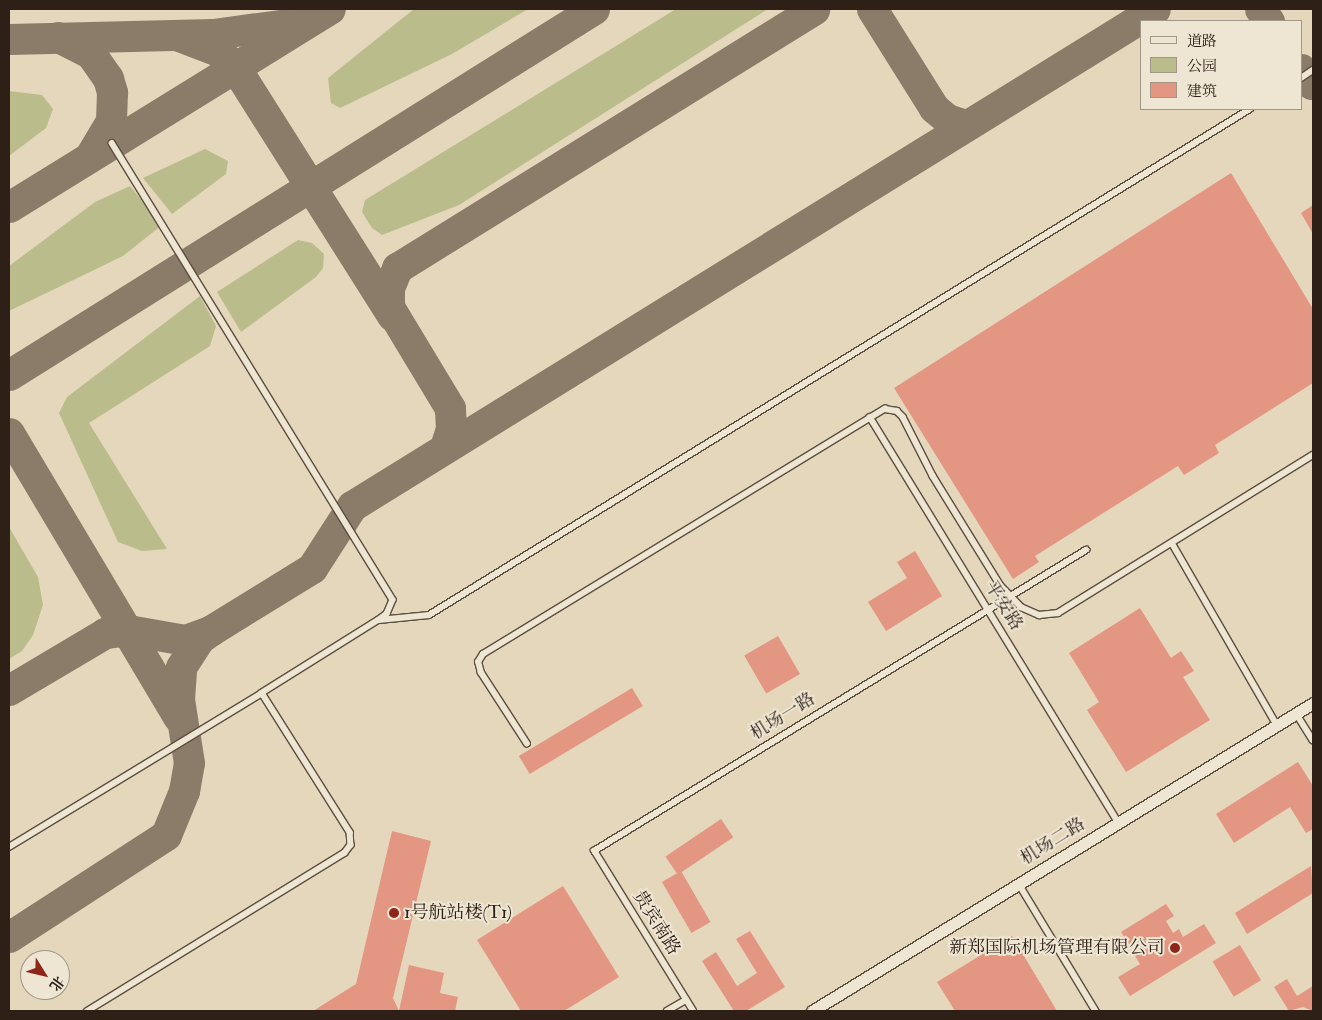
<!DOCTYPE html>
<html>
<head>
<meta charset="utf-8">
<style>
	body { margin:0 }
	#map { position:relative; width:1322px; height:1020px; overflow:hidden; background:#e5d7bb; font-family:"IM FELL Double Pica","Noto Serif SC",serif }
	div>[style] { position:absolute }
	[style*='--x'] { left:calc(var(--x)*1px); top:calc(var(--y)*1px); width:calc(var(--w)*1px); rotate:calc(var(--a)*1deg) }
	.green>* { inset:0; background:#bbbc8c }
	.taxiway>* { height:31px; margin:-15.5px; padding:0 15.5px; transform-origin:15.5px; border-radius:15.5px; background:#8a7c68 }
	.building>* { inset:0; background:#e39681; transform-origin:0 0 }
	.roads { filter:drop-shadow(1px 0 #5c4e3f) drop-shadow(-1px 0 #5c4e3f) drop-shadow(0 1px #5c4e3f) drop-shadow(0 -1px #5c4e3f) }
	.service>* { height:5.5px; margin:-2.75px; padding:0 2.75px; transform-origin:2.75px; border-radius:2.75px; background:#eee5d3 }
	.minor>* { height:11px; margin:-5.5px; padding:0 5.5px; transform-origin:5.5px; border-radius:5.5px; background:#eee5d3 }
	.dots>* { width:14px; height:14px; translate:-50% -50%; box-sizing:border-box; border:2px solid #eee5d3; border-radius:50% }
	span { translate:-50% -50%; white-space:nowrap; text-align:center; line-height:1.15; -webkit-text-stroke:4px #eee5d3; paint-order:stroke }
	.street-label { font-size:18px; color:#2e2016 }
	.poi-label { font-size:18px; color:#2e2016 }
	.left { translate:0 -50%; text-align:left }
	.right { translate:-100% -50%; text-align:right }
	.frame { position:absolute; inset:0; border:10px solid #2e2016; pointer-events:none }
	.legend { position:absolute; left:1140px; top:20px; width:162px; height:90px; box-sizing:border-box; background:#eee5d3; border:1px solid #a19687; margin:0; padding:6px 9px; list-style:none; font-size:15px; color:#2e2016 }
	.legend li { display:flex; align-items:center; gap:10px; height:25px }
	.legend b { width:25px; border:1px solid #a19687 }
	.north { position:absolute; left:20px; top:950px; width:50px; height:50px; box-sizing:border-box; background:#eee5d3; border:1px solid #a19687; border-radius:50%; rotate:126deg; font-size:14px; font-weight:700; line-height:20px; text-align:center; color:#2e2016 }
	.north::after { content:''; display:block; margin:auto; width:18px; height:22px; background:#8f2418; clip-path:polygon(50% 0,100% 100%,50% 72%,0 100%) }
</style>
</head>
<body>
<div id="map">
	<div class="green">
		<div style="clip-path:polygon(414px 9px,528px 9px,452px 54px,340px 108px,331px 103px,328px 78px)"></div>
		<div style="clip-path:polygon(676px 9px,768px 9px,459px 205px,382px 235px,372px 228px,362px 212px,365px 200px)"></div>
		<div style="clip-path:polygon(9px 91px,42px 95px,53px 109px,46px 128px,9px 156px)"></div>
		<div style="clip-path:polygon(205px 149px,228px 161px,226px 174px,172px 214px,143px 178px)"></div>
		<div style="clip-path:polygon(130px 186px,162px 225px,123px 256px,9px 311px,9px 266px,95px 202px)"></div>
		<div style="clip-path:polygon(298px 240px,312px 243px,324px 254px,323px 268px,316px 277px,241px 332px,217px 292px)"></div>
		<div style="clip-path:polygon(200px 296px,216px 326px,210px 346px,89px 423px,167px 549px,142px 551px,118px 542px,59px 413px,67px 397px)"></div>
		<div style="clip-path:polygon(9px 527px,38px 577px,43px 605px,33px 635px,22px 651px,9px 659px)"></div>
	</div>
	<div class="taxiway">
		<div style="--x:872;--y:9;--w:117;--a:57.9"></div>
		<div style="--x:934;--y:108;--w:17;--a:40"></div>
		<div style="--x:947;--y:119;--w:20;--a:18"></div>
		<div style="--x:1260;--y:9;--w:15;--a:53"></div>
		<div style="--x:179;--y:36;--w:42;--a:21"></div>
		<div style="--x:218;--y:51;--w:23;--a:43"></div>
		<div style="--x:235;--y:67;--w:294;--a:57.7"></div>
		<div style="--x:58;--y:37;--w:37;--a:27"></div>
		<div style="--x:91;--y:54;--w:29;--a:55"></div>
		<div style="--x:108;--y:78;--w:15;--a:74"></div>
		<div style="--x:112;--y:92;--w:29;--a:92"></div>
		<div style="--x:111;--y:121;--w:39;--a:121"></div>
		<div style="--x:9;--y:39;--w:204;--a:-1.4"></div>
		<div style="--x:213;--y:34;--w:82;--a:-7.7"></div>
		<div style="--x:1301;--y:69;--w:18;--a:56"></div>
		<div style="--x:9;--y:207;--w:377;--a:-31.7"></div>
		<div style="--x:9;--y:375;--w:690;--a:-32.03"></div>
		<div style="--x:9;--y:433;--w:330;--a:59.2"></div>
		<div style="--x:445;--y:447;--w:19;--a:-72"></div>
		<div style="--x:451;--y:429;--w:21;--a:-93"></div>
		<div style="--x:450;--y:408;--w:118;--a:-121.1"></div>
		<div style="--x:389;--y:307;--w:19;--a:-90"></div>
		<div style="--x:389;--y:288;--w:22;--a:-68"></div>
		<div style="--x:397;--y:268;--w:491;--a:-31.8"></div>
		<div style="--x:9;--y:690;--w:112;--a:-30.7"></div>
		<div style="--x:105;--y:633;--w:23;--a:-7"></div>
		<div style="--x:128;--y:630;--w:58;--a:10"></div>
		<div style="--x:185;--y:640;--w:27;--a:-20"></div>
		<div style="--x:210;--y:631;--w:120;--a:-31.7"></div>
		<div style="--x:312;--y:568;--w:74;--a:-57.2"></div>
		<div style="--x:352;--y:506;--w:944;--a:-31.75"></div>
		<div style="--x:9;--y:937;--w:187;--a:-33"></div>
		<div style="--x:166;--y:835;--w:48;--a:-67.8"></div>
		<div style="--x:184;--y:791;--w:28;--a:-80"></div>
		<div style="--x:189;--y:763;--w:65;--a:-98.9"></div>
		<div style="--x:179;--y:699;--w:32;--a:-86"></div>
		<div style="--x:181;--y:667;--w:33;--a:-57"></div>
		<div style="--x:199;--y:639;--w:14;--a:-36"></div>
	</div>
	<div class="building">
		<div style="clip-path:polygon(1231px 173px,1313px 309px,1313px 383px,1215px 445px,1219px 453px,1184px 475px,1178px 466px,1035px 556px,1039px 562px,1013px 579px,894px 388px)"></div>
		<div style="clip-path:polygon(1313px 205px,1313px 234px,1301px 213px)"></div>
		<div style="clip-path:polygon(915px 551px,942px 596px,886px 631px,868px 602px,907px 578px,897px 562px)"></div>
		<div style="clip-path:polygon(1140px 608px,1171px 658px,1181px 651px,1194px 671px,1183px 677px,1210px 720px,1126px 772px,1087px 710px,1099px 702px,1069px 653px)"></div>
		<div style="left:778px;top:636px;width:44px;height:39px;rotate:60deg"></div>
		<div style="left:632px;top:688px;width:21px;height:132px;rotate:59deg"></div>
		<div style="clip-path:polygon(1298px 762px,1313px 786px,1313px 829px,1306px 833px,1290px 807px,1234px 843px,1216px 814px)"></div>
		<div style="left:721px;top:819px;width:22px;height:67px;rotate:56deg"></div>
		<div style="clip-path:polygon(392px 831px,431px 841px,393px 998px,399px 1011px,313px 1011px,356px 984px)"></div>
		<div style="clip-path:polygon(1311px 866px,1313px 893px,1247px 934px,1235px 913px)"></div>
		<div style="left:681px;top:871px;width:59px;height:22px;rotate:60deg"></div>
		<div style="clip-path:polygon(563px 886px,619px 977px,564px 1011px,521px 1011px,477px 940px)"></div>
		<div style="clip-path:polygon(1166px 904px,1174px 916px,1166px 921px,1173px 933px,1179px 929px,1183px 937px,1204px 924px,1216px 943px,1130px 996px,1118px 977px,1140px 964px,1135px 956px,1144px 951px,1136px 939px,1129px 944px,1121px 932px)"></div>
		<div style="clip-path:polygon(750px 931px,785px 987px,746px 1011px,734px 1011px,702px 961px,716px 952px,737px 986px,757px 973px,736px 939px)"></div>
		<div style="clip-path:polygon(1012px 936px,1057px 1011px,955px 1011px,937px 982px)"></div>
		<div style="left:1240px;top:945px;width:41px;height:32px;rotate:59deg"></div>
		<div style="clip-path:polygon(409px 965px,444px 973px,440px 993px,458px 997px,455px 1011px,399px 1011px)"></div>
		<div style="clip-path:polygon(1287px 979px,1297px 996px,1313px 986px,1313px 1011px,1303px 1007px,1289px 1011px,1274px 987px)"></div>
	</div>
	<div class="roads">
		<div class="service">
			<div style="--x:1301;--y:78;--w:14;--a:-34"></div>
			<div style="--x:112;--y:143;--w:536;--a:58.41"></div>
			<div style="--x:393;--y:600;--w:15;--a:113"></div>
			<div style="--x:387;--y:614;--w:10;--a:143"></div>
			<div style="--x:379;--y:620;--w:138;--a:148"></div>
			<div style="--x:870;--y:417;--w:475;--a:58.5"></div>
			<div style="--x:1172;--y:543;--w:210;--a:60"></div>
			<div style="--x:379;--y:620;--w:50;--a:-5.7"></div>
			<div style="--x:429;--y:615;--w:964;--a:-31.65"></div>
			<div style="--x:1296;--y:713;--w:32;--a:58"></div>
			<div style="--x:527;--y:744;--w:85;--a:-122.9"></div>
			<div style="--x:481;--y:673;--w:11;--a:-105"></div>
			<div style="--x:478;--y:662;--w:9;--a:-58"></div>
			<div style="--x:483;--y:654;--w:471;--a:-31.4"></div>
			<div style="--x:885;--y:409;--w:12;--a:9"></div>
			<div style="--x:897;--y:411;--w:8;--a:45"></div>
			<div style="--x:903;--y:417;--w:66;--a:63"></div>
			<div style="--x:933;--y:476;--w:129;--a:58.3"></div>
			<div style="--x:1001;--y:586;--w:29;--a:46"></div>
			<div style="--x:1021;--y:607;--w:20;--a:24"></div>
			<div style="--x:1039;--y:615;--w:19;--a:-6"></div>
			<div style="--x:1058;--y:613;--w:300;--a:-31.8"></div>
			<div style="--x:9;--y:847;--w:296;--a:-31.3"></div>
			<div style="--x:262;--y:693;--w:165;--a:57.7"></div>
			<div style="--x:350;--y:832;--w:13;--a:86"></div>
			<div style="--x:351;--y:845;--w:10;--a:127"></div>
			<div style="--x:345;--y:853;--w:302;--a:148.4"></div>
			<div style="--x:1019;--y:884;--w:149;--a:58.8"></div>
			<div style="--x:667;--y:1011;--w:22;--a:-30"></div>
			<div style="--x:693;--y:1011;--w:188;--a:-121.7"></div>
			<div style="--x:594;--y:851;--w:577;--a:-31.46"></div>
		</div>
		<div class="minor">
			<div style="--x:812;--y:1011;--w:588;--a:-31.58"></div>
		</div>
	</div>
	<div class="dots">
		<div style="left:394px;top:913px;background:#8f2418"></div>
		<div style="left:1175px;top:948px;background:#8f2418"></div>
	</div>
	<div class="street-label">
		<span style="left:1003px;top:606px;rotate:58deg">平安路</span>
		<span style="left:783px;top:717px;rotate:-32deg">机场一路</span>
		<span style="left:1053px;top:842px;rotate:-32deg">机场二路</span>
		<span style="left:656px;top:923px;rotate:58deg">贵宾南路</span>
	</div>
	<div class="poi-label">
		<span class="left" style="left:404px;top:913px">1号航站楼(T1)</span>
		<span class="right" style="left:1165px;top:948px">新郑国际机场管理有限公司</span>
	</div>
	<div class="frame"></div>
	<ul class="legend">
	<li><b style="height:6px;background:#eee5d3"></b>道路</li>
	<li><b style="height:14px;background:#bbbc8c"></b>公园</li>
	<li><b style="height:14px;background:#e39681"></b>建筑</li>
	</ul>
	<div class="north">北</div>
</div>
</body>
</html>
